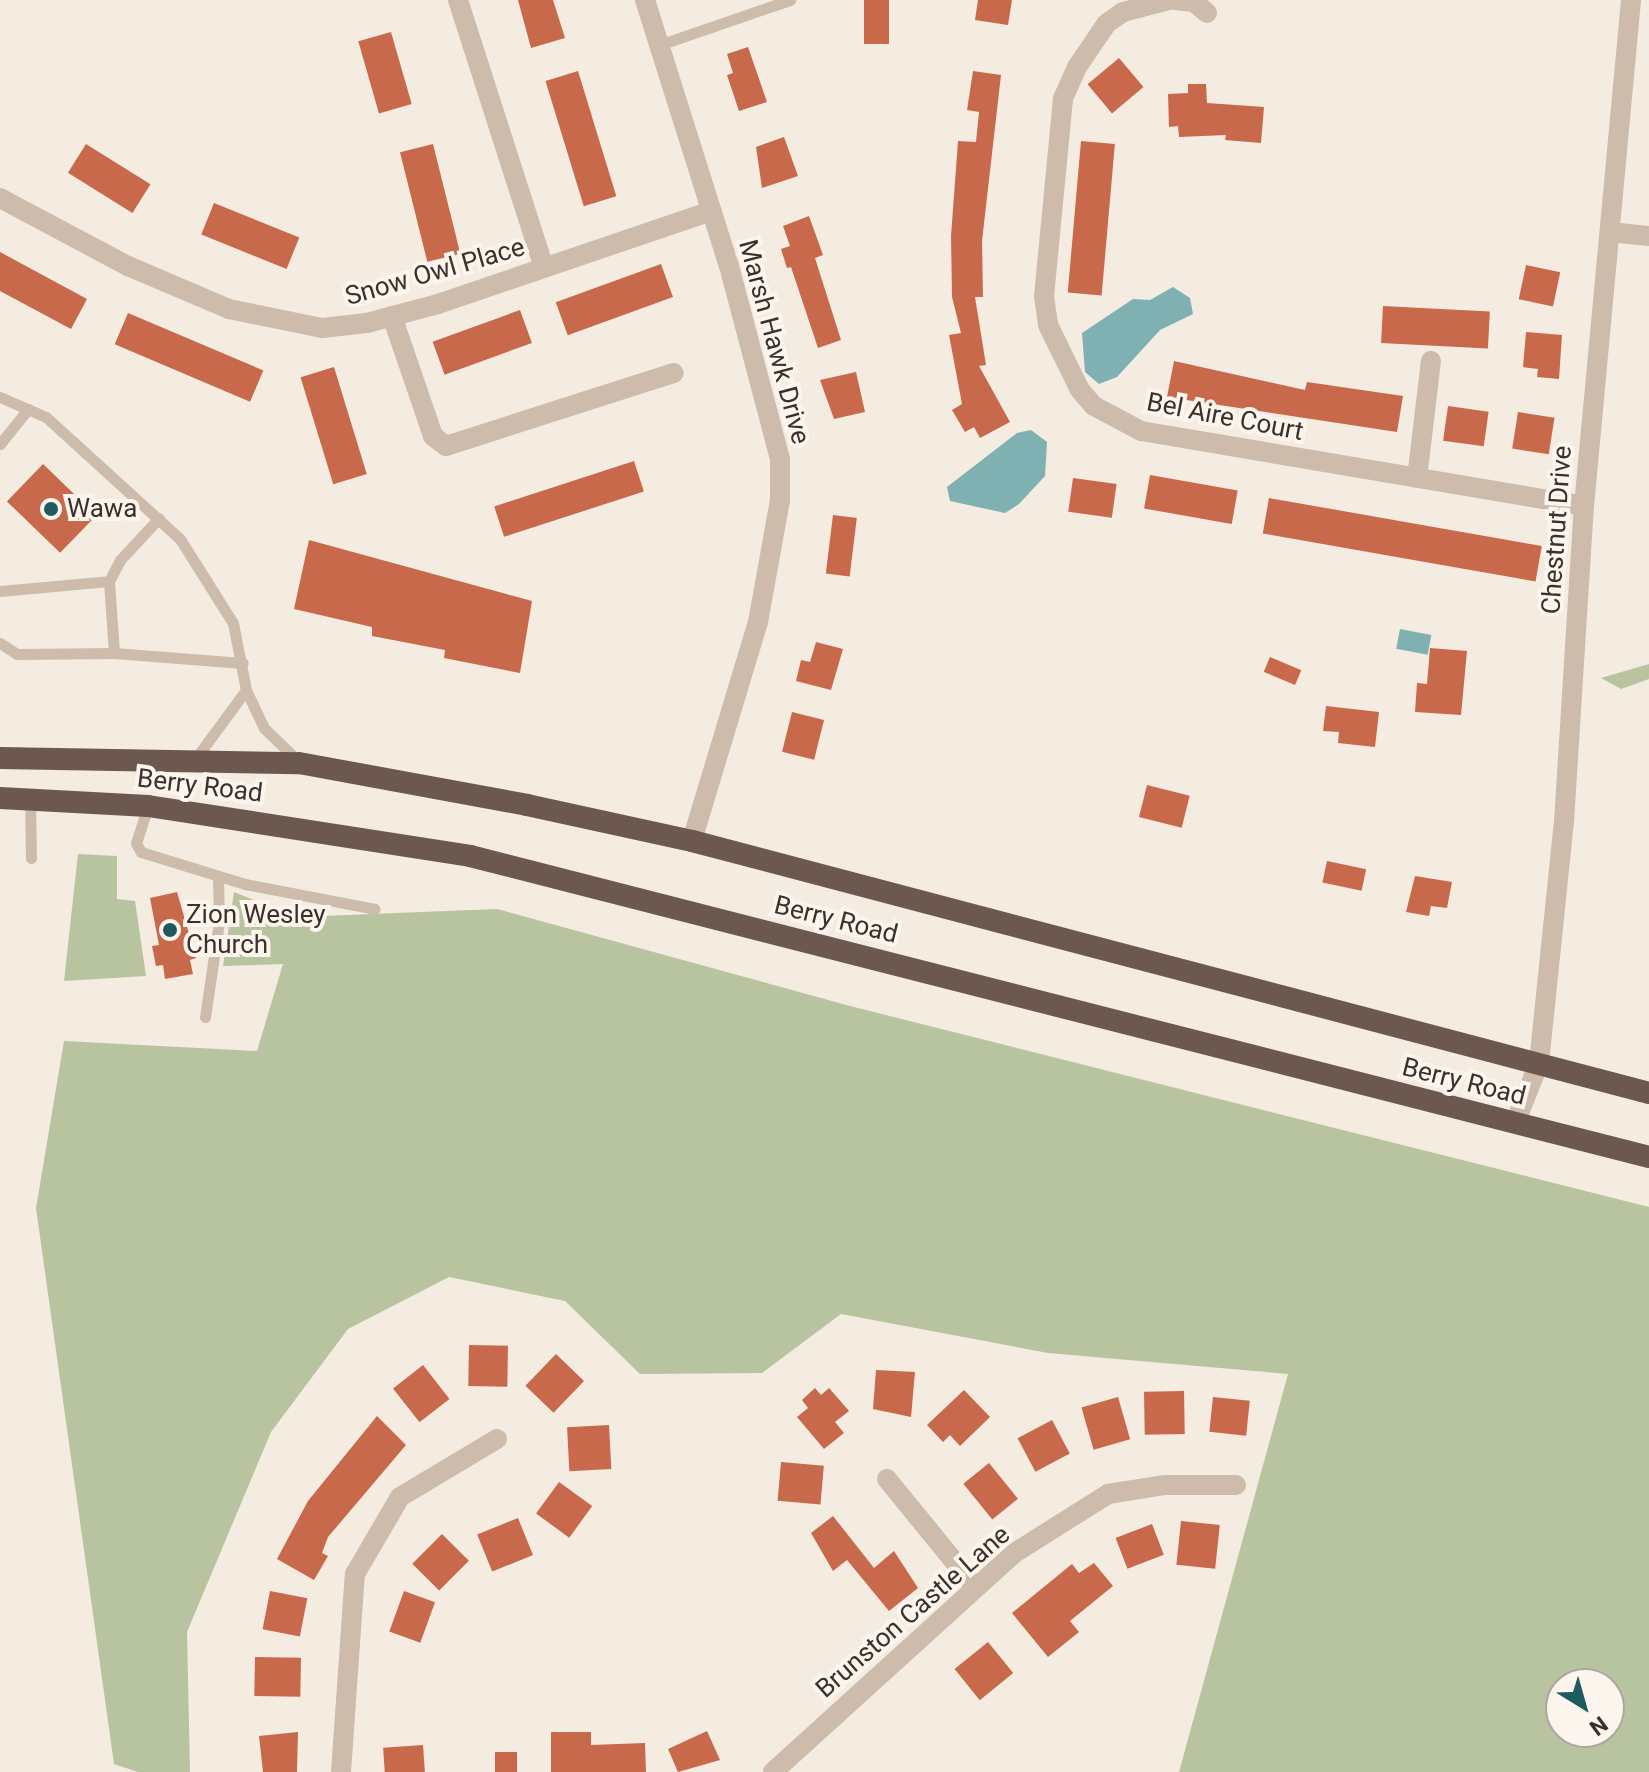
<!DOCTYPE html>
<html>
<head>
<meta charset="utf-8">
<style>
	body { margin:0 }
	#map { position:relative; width:1649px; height:1772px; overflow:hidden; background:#f4ebe1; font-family:Roboto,sans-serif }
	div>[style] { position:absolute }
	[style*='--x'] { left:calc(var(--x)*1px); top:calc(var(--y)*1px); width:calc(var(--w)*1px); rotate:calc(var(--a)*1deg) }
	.green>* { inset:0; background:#b8c4a0 }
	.water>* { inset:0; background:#7fb0b2; transform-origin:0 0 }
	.building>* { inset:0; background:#c8694b; transform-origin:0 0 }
	.service>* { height:11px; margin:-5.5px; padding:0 5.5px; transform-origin:5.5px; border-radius:5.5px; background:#cdbbac }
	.minor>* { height:20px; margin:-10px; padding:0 10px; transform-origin:10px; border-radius:10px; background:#cdbbac }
	.trunk>* { height:22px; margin:-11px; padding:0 11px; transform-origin:11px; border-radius:11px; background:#6c584f }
	.dots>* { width:22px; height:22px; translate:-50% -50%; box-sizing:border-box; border:4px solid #fbf5ee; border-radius:50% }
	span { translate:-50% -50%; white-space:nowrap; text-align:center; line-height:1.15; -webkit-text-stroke:8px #fbf5ee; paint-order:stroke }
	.street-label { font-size:26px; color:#3b302b }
	.poi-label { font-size:26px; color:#3b302b }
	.left { translate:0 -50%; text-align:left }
	.north { position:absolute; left:1545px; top:1668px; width:80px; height:80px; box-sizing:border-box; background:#fbf5ee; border:2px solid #aea6a0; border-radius:50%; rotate:143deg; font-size:22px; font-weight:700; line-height:32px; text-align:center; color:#3b302b }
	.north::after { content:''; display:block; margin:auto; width:28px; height:36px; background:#1f5a5e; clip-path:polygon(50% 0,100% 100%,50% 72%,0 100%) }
</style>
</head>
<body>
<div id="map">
	<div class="green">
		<div style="clip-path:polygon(1649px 664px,1649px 679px,1621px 689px,1601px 678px)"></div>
		<div style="clip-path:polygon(78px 854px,117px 856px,117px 899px,135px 901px,146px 976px,64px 981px)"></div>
		<div style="clip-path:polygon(evenodd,234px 892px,297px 917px,497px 909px,850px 1006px,1649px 1207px,1649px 1772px,1179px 1772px,1288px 1374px,1048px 1353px,841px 1314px,762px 1373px,640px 1374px,565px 1301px,449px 1277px,348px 1329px,271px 1432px,187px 1632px,190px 1772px,138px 1772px,114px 1764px,36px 1208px,64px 1041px,257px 1051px,283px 964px,223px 966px,234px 892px,1561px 1684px,1609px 1684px,1609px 1732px,1561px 1732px,1561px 1684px)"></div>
	</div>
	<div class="water">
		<div style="clip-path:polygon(1173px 287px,1190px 298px,1193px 314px,1160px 330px,1117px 377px,1099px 384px,1085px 372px,1082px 333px,1133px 299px,1150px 300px)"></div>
		<div style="clip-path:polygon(1031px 430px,1047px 442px,1045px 476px,1019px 504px,1005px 513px,950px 501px,947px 487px,1017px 433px)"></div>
		<div style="left:1400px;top:629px;width:32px;height:20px;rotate:11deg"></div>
	</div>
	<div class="building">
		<div style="clip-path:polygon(518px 0,553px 0,565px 38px,531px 48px)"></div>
		<div style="left:864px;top:0;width:25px;height:44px"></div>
		<div style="clip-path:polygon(978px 0,1012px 0,1008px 25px,975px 20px)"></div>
		<div style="left:391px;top:32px;width:75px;height:34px;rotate:74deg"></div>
		<div style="clip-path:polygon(748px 47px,767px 102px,739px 111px,727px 75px,733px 73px,727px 54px)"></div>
		<div style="left:1119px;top:58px;width:38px;height:41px;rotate:50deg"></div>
		<div style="left:578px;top:71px;width:131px;height:34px;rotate:73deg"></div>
		<div style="clip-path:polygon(973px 71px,1001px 75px,982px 241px,983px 297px,975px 297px,986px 365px,979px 366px,1010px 422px,980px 438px,974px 427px,965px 432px,952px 410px,962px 404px,949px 335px,961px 333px,952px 297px,951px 236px,958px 141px,976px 142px,979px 112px,967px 110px)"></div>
		<div style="clip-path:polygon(1188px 84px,1206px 84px,1207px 103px,1264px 107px,1261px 143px,1225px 140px,1226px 135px,1179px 137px,1178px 126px,1169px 127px,1168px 94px,1188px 93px)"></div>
		<div style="clip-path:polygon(784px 137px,798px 176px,762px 188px,756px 147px)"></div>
		<div style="left:1081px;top:141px;width:34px;height:152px;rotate:5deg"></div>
		<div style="left:86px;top:144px;width:76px;height:34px;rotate:32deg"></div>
		<div style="left:433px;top:144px;width:113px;height:34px;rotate:76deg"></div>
		<div style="left:214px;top:203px;width:92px;height:34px;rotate:22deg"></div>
		<div style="clip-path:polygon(809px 216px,823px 255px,815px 258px,841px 340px,818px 348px,791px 267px,787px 268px,781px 249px,790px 246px,783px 226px)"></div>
		<div style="clip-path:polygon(0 252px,87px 299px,71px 329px,0 291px)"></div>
		<div style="left:661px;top:264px;width:35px;height:112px;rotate:70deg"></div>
		<div style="left:1526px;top:265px;width:35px;height:35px;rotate:12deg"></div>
		<div style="left:1383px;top:306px;width:107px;height:37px;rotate:3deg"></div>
		<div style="left:520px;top:310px;width:35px;height:93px;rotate:70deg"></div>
		<div style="left:128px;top:313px;width:147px;height:34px;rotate:23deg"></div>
		<div style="clip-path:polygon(1526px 332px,1562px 335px,1559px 379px,1537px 377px,1538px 369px,1523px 367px)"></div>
		<div style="clip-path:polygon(1174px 361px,1305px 390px,1307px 382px,1403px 396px,1397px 432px,1167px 397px)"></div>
		<div style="left:334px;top:367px;width:112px;height:35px;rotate:73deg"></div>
		<div style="clip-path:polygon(856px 372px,865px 412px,834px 419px,820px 380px)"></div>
		<div style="left:1448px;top:406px;width:41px;height:35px;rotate:8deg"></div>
		<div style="left:1518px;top:412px;width:37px;height:37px;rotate:9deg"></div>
		<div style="left:634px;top:461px;width:32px;height:147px;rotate:72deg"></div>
		<div style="left:43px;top:464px;width:74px;height:52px;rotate:44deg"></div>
		<div style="left:1150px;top:475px;width:89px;height:34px;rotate:10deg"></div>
		<div style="left:1073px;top:478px;width:44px;height:34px;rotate:8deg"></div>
		<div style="left:1269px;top:498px;width:277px;height:36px;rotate:10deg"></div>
		<div style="left:833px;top:515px;width:24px;height:59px;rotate:7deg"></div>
		<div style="clip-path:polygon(309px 540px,532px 601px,520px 673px,444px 658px,445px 650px,372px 636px,372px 627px,294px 609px)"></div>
		<div style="clip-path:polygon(816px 642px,843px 649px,831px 690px,796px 681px,801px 660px,810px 662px)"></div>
		<div style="clip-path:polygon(1430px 648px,1467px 651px,1461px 715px,1415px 712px,1417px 683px,1427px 684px)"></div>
		<div style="left:1270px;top:657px;width:34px;height:16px;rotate:23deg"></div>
		<div style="clip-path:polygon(1326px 706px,1379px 712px,1375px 747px,1338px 743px,1339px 732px,1323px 731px)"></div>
		<div style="left:792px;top:712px;width:33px;height:41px;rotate:14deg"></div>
		<div style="left:1147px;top:785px;width:44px;height:33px;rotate:14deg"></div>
		<div style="left:1327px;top:861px;width:40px;height:22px;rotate:12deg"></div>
		<div style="clip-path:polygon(1415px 876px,1452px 882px,1447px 908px,1431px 906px,1429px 916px,1406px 912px)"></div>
		<div style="clip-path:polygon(177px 892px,196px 958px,190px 960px,193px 974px,165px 979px,163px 965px,156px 966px,152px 946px,159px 945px,150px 898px)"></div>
		<div style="left:469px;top:1345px;width:39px;height:41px;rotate:1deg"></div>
		<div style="left:556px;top:1354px;width:39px;height:44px;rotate:44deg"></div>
		<div style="left:423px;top:1365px;width:43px;height:38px;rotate:52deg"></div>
		<div style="clip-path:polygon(876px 1370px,915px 1372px,911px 1417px,873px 1409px)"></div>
		<div style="clip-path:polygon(815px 1388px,821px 1395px,829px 1388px,849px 1411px,835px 1422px,844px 1433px,824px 1449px,797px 1417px,808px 1408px,802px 1400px)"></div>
		<div style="clip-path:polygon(964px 1390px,990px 1417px,960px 1446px,950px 1435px,943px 1442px,927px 1425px)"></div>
		<div style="left:1184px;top:1391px;width:43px;height:40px;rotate:89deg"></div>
		<div style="left:1118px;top:1397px;width:44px;height:38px;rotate:74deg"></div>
		<div style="left:1213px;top:1397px;width:37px;height:35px;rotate:6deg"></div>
		<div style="clip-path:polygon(377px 1416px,406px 1445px,328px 1537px,322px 1553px,328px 1556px,314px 1580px,277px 1559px,308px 1501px)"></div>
		<div style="left:1052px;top:1420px;width:38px;height:39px;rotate:62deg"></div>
		<div style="left:609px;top:1425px;width:44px;height:42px;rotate:87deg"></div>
		<div style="left:781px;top:1462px;width:43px;height:39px;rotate:5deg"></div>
		<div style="left:989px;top:1463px;width:46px;height:33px;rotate:51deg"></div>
		<div style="left:559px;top:1482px;width:41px;height:39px;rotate:36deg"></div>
		<div style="clip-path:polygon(833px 1516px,874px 1568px,894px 1551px,918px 1588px,889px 1611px,847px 1560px,833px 1571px,811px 1533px)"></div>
		<div style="left:518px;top:1518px;width:40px;height:44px;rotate:68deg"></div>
		<div style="left:1181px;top:1521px;width:39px;height:44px;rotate:6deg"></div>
		<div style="left:1152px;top:1524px;width:33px;height:39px;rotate:69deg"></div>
		<div style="left:442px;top:1534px;width:38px;height:42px;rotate:45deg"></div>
		<div style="clip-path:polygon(1094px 1563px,1113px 1586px,1070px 1621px,1079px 1632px,1048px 1657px,1012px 1613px,1072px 1564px,1079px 1573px)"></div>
		<div style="left:270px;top:1591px;width:38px;height:39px;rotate:11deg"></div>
		<div style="left:404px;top:1591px;width:33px;height:43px;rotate:20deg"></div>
		<div style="left:988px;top:1642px;width:40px;height:43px;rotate:51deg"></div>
		<div style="left:255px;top:1657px;width:46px;height:39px;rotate:1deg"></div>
		<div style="clip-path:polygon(707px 1731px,720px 1760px,678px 1772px,668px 1749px)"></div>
		<div style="clip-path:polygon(298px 1732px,297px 1772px,263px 1772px,259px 1736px)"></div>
		<div style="clip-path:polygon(551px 1732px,591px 1732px,591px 1745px,645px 1743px,646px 1772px,551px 1772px)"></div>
		<div style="left:423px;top:1745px;width:27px;height:40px;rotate:86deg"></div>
		<div style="left:495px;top:1752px;width:22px;height:20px"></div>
	</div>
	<div class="service">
		<div style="--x:659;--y:45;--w:139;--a:-19"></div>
		<div style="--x:0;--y:397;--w:50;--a:23.5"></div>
		<div style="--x:46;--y:417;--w:181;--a:42.3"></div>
		<div style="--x:180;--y:539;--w:99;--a:57.8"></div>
		<div style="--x:233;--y:623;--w:68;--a:79"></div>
		<div style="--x:246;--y:690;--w:42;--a:64.7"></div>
		<div style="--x:264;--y:728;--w:46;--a:44.1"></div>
		<div style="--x:0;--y:444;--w:45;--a:-51.3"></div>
		<div style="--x:0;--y:591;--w:109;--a:-5.2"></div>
		<div style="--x:0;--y:643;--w:20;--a:33"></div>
		<div style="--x:17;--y:654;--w:97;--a:-0.6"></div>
		<div style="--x:114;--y:653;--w:129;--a:4.4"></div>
		<div style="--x:114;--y:653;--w:72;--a:-94"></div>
		<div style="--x:109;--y:581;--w:24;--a:-62"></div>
		<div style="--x:120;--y:560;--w:57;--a:-47.1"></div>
		<div style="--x:196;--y:758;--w:84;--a:-53.7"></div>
		<div style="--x:30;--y:799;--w:59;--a:89"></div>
		<div style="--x:148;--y:806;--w:39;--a:108"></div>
		<div style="--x:136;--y:843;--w:10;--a:61"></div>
		<div style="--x:141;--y:852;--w:109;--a:17.1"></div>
		<div style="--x:245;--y:884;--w:132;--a:10.9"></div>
		<div style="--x:205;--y:1017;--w:96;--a:-81.6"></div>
		<div style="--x:219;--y:922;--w:45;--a:-91.3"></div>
	</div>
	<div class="minor">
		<div style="--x:458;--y:0;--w:281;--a:72.2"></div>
		<div style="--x:645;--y:0;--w:279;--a:72.5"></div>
		<div style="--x:729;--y:266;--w:200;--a:75.2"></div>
		<div style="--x:780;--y:459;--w:41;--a:90"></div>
		<div style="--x:780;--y:500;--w:124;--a:100.2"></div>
		<div style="--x:758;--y:622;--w:229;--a:106.8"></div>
		<div style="--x:1169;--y:0;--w:48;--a:165.4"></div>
		<div style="--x:1123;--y:12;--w:19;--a:145"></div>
		<div style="--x:1107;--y:23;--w:53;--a:124.3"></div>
		<div style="--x:1077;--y:67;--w:35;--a:114"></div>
		<div style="--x:1063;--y:99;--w:198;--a:95.5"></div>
		<div style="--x:1044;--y:296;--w:29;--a:82"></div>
		<div style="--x:1048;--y:325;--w:72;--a:63.8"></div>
		<div style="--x:1080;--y:390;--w:21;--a:49"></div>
		<div style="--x:1094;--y:406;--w:53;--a:28"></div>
		<div style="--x:1141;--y:431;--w:449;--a:9.6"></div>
		<div style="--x:1175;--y:0;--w:19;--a:6"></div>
		<div style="--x:1194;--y:2;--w:17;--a:40"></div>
		<div style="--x:0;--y:198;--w:145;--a:28"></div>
		<div style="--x:128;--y:266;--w:110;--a:23.1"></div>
		<div style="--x:229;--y:309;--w:95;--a:11.5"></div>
		<div style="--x:322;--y:328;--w:45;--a:-6.3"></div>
		<div style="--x:367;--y:323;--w:73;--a:-15"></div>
		<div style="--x:438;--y:304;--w:288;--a:-18.8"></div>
		<div style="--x:1610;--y:232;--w:39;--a:6"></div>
		<div style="--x:392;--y:316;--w:127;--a:71.1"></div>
		<div style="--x:433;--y:436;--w:16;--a:38"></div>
		<div style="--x:446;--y:446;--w:239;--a:-17.8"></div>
		<div style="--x:1417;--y:478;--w:118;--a:-83.2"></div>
		<div style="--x:1515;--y:1123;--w:65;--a:-68.2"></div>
		<div style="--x:1539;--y:1063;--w:242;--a:-84.1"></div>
		<div style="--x:1564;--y:822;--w:317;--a:-86.4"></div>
		<div style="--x:1584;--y:506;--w:508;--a:-84.69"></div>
		<div style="--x:887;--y:1479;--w:139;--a:50.8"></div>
		<div style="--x:341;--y:1772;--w:198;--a:-86"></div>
		<div style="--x:355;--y:1574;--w:89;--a:-59.7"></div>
		<div style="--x:400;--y:1497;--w:113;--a:-30.9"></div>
		<div style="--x:773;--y:1772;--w:328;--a:-42.2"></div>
		<div style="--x:1016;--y:1552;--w:109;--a:-32.2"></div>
		<div style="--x:1108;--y:1494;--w:58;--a:-9"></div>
		<div style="--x:1165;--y:1485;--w:71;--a:0"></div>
	</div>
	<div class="trunk">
		<div style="--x:0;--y:758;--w:299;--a:1"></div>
		<div style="--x:299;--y:763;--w:232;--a:10.4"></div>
		<div style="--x:527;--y:805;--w:169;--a:12.3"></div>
		<div style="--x:692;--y:841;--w:990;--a:14.75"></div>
		<div style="--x:0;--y:798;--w:148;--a:3.1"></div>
		<div style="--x:148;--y:806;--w:326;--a:8.8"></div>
		<div style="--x:470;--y:856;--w:1217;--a:14.32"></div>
	</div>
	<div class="dots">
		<div style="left:51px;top:509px;background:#1f5a5e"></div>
		<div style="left:170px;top:930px;background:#1f5a5e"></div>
	</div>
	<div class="street-label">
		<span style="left:435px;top:272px;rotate:-16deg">Snow Owl Place</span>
		<span style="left:774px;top:342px;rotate:75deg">Marsh Hawk Drive</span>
		<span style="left:1225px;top:417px;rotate:11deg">Bel Aire Court</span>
		<span style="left:1557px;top:530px;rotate:-86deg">Chestnut Drive</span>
		<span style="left:200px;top:786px;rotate:7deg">Berry Road</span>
		<span style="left:836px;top:920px;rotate:14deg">Berry Road</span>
		<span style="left:1464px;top:1082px;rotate:14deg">Berry Road</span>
		<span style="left:913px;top:1612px;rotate:-41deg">Brunston Castle Lane</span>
	</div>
	<div class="poi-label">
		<span class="left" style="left:67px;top:509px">Wawa</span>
		<span class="left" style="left:186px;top:930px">Zion Wesley<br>Church</span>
	</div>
	<div class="north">N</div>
</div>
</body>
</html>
